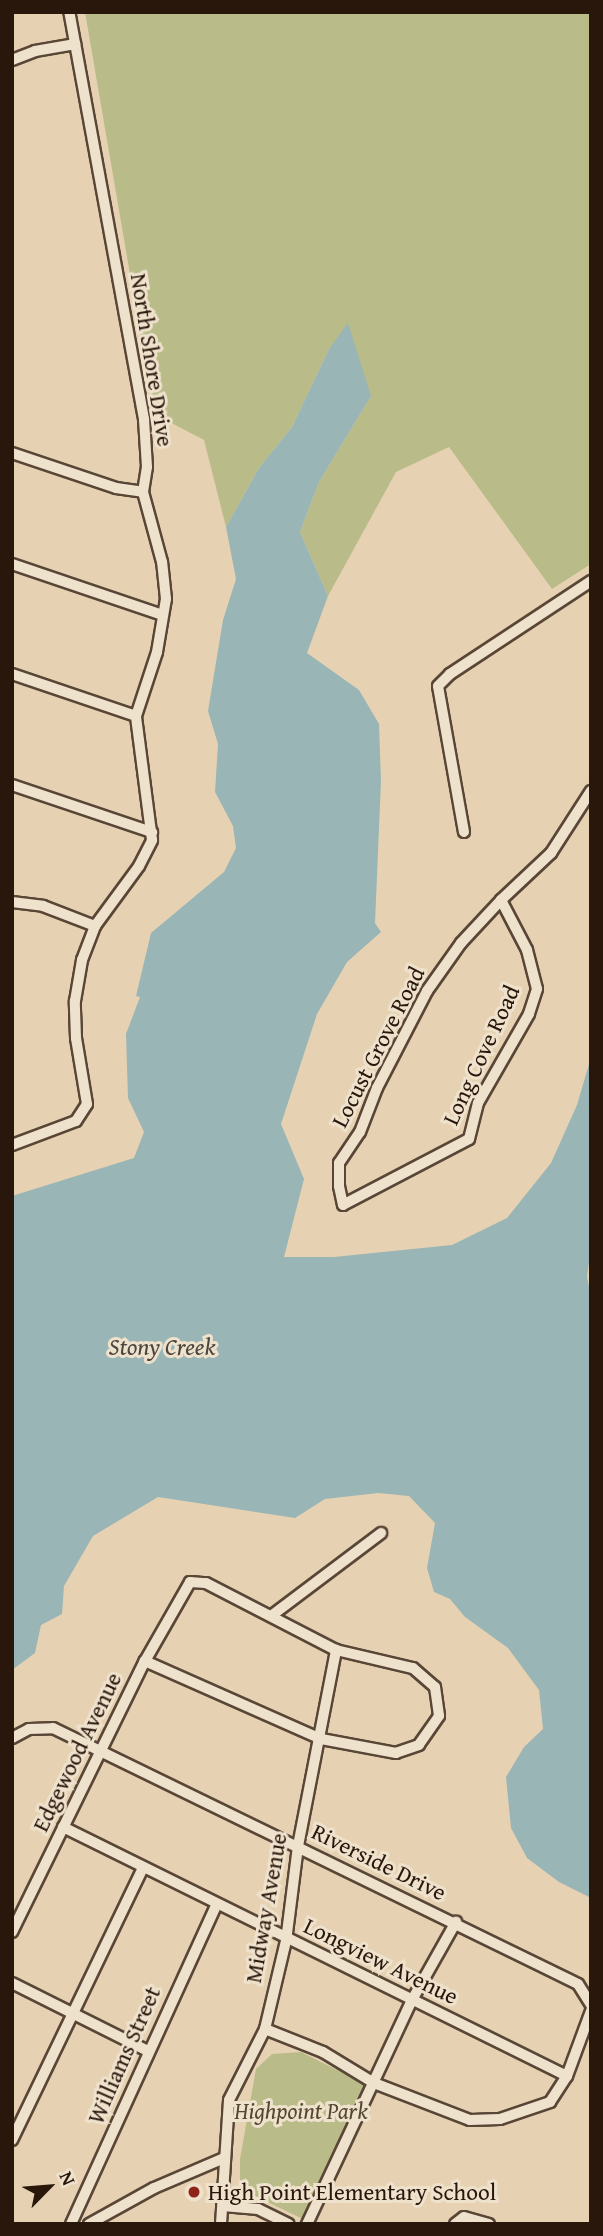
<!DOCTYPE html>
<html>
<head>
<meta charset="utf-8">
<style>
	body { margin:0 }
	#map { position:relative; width:603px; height:2236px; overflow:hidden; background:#e6d2b2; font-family:"Gentium Book Plus",serif }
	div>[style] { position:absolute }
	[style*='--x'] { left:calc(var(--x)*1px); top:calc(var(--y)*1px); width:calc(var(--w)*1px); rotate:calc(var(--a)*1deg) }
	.green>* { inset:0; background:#b9bb89 }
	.water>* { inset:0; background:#99b5b6 }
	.roads { filter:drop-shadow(2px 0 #594636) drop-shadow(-2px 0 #594636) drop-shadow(0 2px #594636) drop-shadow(0 -2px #594636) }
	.minor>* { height:10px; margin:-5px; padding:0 5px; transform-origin:5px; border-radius:5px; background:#efe2cd }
	.dots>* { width:19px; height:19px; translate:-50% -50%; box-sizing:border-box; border:4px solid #efe2cd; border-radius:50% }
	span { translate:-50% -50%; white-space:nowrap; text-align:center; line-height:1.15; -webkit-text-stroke:6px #efe2cd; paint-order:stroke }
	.street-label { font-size:23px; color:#2a170c }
	.park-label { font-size:23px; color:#554832; font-style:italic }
	.poi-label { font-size:23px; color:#2a170c }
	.left { translate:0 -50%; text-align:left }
	.water-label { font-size:24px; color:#4b463f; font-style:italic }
	.frame { position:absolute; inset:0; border:14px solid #2a170c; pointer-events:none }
	.north { position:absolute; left:14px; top:2152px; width:70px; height:70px; -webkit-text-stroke:5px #efe2cd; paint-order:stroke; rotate:65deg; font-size:19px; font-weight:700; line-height:28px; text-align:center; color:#2a170c }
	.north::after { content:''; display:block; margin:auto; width:24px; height:32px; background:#2a170c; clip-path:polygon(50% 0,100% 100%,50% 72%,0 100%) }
</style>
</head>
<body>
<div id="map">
	<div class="green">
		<div style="clip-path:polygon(85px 12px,591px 12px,591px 564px,552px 589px,449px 447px,396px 472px,328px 596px,300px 532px,319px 482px,371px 396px,329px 349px,292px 427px,259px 468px,226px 527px,204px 440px,154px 414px)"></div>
		<div style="clip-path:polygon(301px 2052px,371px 2087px,307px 2221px,240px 2189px,240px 2159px,256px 2069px,272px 2054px)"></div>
	</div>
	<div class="water">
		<div style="clip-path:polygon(348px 323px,371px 396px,319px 482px,300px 532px,328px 596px,307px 653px,359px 690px,379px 724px,381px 781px,375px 923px,381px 932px,347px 962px,317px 1014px,281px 1124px,304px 1179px,284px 1257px,334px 1257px,452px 1245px,507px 1218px,551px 1163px,577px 1105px,589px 1064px,591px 1066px,591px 1247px,587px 1277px,591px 1296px,591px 1898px,559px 1882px,527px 1858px,511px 1828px,506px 1777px,524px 1747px,543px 1729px,539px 1690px,508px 1648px,465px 1617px,450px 1599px,434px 1592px,427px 1568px,435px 1523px,409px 1496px,378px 1493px,325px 1499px,295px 1518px,158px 1497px,93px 1536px,64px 1586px,62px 1614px,41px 1625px,35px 1653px,12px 1670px,12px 1196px,134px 1158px,144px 1132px,128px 1098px,126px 1034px,140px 997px,136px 996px,151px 933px,224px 872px,236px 848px,233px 826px,215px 792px,218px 744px,208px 711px,223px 620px,236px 579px,226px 527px,259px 468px,292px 427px,329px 349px)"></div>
	</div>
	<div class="roads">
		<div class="minor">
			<div style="--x:12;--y:60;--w:25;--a:-21"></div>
			<div style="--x:35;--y:51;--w:41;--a:-9.9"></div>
			<div style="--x:12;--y:453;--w:110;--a:18.6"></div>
			<div style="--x:116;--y:488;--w:27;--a:8"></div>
			<div style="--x:12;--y:564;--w:159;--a:18.7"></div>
			<div style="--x:12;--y:674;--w:131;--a:18.7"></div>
			<div style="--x:12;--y:785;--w:148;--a:18.6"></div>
			<div style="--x:464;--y:832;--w:148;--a:-100.1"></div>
			<div style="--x:438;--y:686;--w:17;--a:-45"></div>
			<div style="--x:450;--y:674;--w:169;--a:-33.4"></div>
			<div style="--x:501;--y:900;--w:56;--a:62.5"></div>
			<div style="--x:527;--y:950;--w:40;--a:75.6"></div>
			<div style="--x:537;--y:989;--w:26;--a:108"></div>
			<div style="--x:529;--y:1014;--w:103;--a:119.8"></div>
			<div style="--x:478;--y:1103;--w:37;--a:104"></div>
			<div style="--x:469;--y:1139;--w:142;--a:152.4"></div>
			<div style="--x:343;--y:1205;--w:19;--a:-102"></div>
			<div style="--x:339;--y:1186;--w:23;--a:-90"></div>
			<div style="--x:339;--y:1163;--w:37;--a:-56"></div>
			<div style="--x:360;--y:1132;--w:47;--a:-68.9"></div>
			<div style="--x:377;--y:1088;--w:109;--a:-62.7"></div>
			<div style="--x:427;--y:991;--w:59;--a:-54.7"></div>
			<div style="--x:461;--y:943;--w:59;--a:-47.1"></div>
			<div style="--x:501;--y:900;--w:69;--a:-43.2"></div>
			<div style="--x:551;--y:853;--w:74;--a:-57.2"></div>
			<div style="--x:12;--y:902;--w:31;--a:7"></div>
			<div style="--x:43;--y:906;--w:56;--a:21"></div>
			<div style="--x:12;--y:1145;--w:68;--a:-20.6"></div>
			<div style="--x:76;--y:1121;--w:20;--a:-57"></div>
			<div style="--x:87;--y:1104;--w:67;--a:-99.5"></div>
			<div style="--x:76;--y:1038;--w:37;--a:-92"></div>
			<div style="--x:75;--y:1001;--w:42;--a:-80.3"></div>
			<div style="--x:82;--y:960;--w:36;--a:-69"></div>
			<div style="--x:95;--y:926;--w:74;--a:-53.7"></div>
			<div style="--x:139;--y:866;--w:29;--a:-63"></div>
			<div style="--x:152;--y:840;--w:125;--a:-97.4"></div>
			<div style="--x:136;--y:716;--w:67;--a:-71.8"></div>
			<div style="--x:157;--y:652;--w:54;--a:-80.4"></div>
			<div style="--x:166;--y:599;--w:37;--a:-96"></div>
			<div style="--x:162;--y:562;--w:73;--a:-105.2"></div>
			<div style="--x:143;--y:492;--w:25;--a:-81"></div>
			<div style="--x:147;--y:467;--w:48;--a:-93.6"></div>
			<div style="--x:144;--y:419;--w:414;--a:-100.4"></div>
			<div style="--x:271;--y:1616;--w:138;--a:-37"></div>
			<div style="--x:12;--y:1738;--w:19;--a:-28"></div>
			<div style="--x:29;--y:1729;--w:24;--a:-2"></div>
			<div style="--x:53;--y:1728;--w:584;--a:25.99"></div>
			<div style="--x:578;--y:1984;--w:25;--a:58"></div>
			<div style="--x:63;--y:1827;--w:562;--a:26.29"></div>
			<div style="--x:12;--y:1932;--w:302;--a:-63.9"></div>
			<div style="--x:145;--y:1661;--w:91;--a:-60.3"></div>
			<div style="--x:190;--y:1582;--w:16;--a:4"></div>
			<div style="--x:206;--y:1583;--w:146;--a:27.3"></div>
			<div style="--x:336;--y:1650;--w:79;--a:13.2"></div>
			<div style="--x:413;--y:1668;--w:29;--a:41"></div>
			<div style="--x:435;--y:1687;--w:29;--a:82"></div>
			<div style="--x:439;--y:1716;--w:35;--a:125"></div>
			<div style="--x:419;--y:1745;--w:24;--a:161"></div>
			<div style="--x:396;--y:1753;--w:76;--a:-169.4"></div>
			<div style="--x:321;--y:1739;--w:193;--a:-156.1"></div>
			<div style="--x:12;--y:1983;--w:152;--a:26.6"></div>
			<div style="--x:265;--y:2029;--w:62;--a:21.6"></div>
			<div style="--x:323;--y:2052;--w:60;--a:31.3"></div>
			<div style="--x:374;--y:2083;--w:103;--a:21.1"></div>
			<div style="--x:470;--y:2120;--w:30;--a:-2"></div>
			<div style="--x:500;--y:2119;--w:53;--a:-18.8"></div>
			<div style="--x:550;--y:2102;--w:31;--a:-57"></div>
			<div style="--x:567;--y:2076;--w:69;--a:-69.7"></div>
			<div style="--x:12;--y:2140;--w:302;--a:-64.3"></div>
			<div style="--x:223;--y:2206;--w:35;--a:5"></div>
			<div style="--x:258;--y:2209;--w:34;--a:26"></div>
			<div style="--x:71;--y:2224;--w:352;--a:-65.5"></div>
			<div style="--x:89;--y:2224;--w:74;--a:-29"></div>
			<div style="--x:154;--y:2188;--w:76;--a:-23.2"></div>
			<div style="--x:221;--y:2224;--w:124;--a:-86.3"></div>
			<div style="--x:229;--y:2100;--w:80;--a:-63.1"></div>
			<div style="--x:265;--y:2029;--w:90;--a:-76.6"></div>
			<div style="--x:286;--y:1941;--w:96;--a:-82.8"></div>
			<div style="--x:298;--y:1846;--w:200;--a:-79"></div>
			<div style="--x:307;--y:2224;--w:247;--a:-64.9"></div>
			<div style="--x:412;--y:2000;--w:90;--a:-60.6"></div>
			<div style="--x:455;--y:2224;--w:11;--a:-38"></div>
			<div style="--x:464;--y:2217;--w:26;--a:16"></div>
		</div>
	</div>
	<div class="dots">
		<div style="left:194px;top:2192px;background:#8f2418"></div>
	</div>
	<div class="street-label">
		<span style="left:152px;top:360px;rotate:81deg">North Shore Drive</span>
		<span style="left:378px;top:1047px;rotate:-63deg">Locust Grove Road</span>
		<span style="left:481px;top:1055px;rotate:-65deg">Long Cove Road</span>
		<span style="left:77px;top:1752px;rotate:-64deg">Edgewood Avenue</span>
		<span style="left:379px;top:1862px;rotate:26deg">Riverside Drive</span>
		<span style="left:266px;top:1908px;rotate:-80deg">Midway Avenue</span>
		<span style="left:381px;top:1961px;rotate:26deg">Longview Avenue</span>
		<span style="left:124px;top:2055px;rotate:-66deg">Williams Street</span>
	</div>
	<div class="park-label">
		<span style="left:301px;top:2111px">Highpoint Park</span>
	</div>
	<div class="poi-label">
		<span class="left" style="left:208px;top:2192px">High Point Elementary School</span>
	</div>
	<div class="water-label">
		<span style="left:162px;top:1347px">Stony Creek</span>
	</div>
	<div class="frame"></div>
	<div class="north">N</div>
</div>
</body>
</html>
